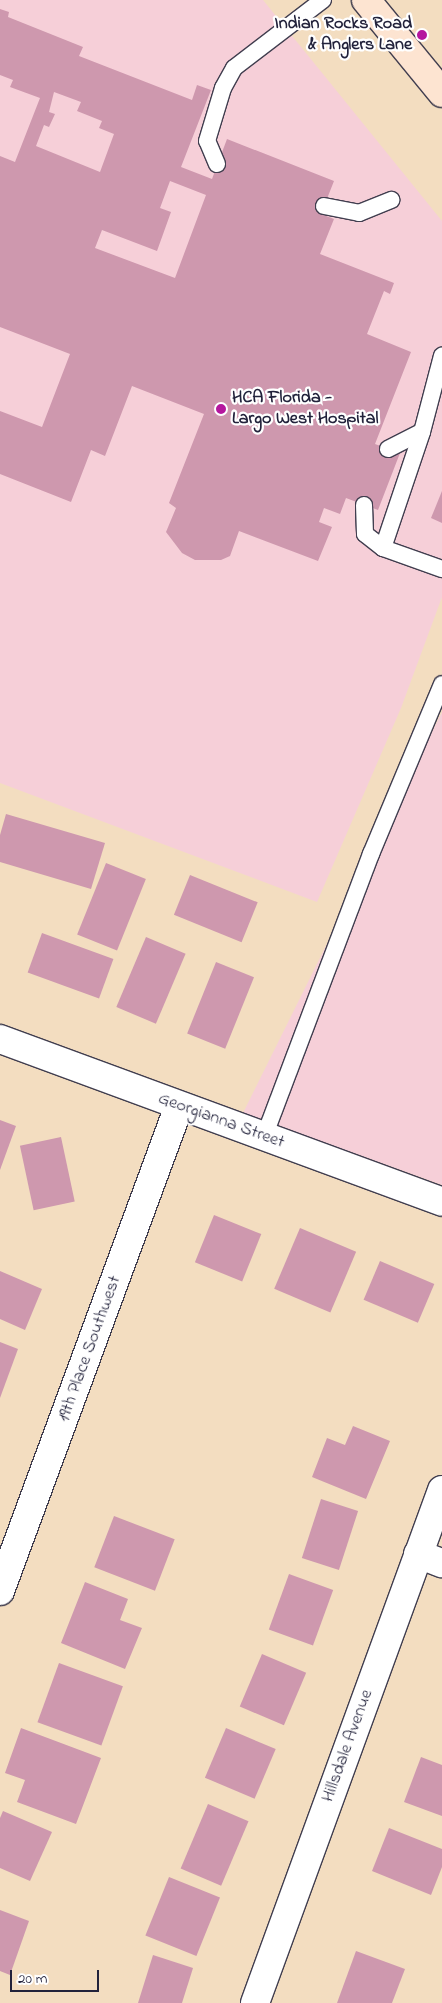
<!DOCTYPE html>
<html>
<head>
<meta charset="utf-8">
<style>
	body { margin:0 }
	#map { position:relative; width:442px; height:2003px; overflow:hidden; background:#f3ddc0; font-family:"Indie Flower",sans-serif }
	div>[style] { position:absolute }
	[style*='--x'] { left:calc(var(--x)*1px); top:calc(var(--y)*1px); width:calc(var(--w)*1px); rotate:calc(var(--a)*1deg) }
	.built>* { inset:0; background:#f6cfd8 }
	.building>* { inset:0; background:#ce98ae; transform-origin:0 0 }
	.roads { filter:drop-shadow(1px 0 #413e4f) drop-shadow(-1px 0 #413e4f) drop-shadow(0 1px #413e4f) drop-shadow(0 -1px #413e4f) }
	.lane>* { height:16px; margin:-8px; padding:0 8px; transform-origin:8px; border-radius:8px; background:#fff }
	.street>* { height:28px; margin:-14px; padding:0 14px; transform-origin:14px; border-radius:14px; background:#fff }
	.secondary>* { height:28px; margin:-14px; padding:0 14px; transform-origin:14px; border-radius:14px; background:#fde4d1 }
	.dots>* { width:14px; height:14px; translate:-50% -50%; box-sizing:border-box; border:2px solid #fff; border-radius:50% }
	span { translate:-50% -50%; white-space:nowrap; text-align:center; line-height:1.15; -webkit-text-stroke:4.5px #fff; paint-order:stroke }
	.poi-label { font-size:18px; color:#22223b; font-weight:700 }
	.right { translate:-100% -50%; text-align:right }
	.left { translate:0 -50%; text-align:left }
	.street-label { font-size:18px; color:#22223b }
	.scale { position:absolute; left:10px; top:1970px; width:89px; height:22px; box-sizing:border-box; border:2px solid #22223b; border-top:0; padding-left:6px; font-size:15px; line-height:18px; white-space:nowrap; color:#22223b; -webkit-text-stroke:4px #fff; paint-order:stroke }
</style>
</head>
<body>
<div id="map">
	<div class="built">
		<div style="clip-path:polygon(0 0,263px 0,442px 221px,442px 597px,401px 708px,317px 902px,0 783px)"></div>
		<div style="clip-path:polygon(442px 712px,442px 1185px,243px 1113px)"></div>
	</div>
	<div class="building">
		<div style="clip-path:polygon(evenodd,0 9px,9px 12px,8px 17px,83px 47px,79px 56px,192px 100px,197px 85px,211px 90px,181px 167px,212px 179px,227px 139px,334px 181px,321px 214px,334px 219px,320px 254px,394px 283px,390px 294px,384px 291px,367px 334px,411px 352px,375px 444px,400px 453px,378px 510px,346px 498px,340px 514px,324px 508px,319px 522px,332px 527px,318px 561px,239px 531px,230px 556px,221px 560px,195px 560px,182px 553px,166px 532px,176px 508px,169px 503px,204px 414px,132px 386px,105px 456px,91px 450px,71px 502px,0 474px,0 411px,42px 427px,70px 354px,0 327px,0 156px,15px 162px,40px 98px,10px 87px,13px 80px,0 75px,0 9px,54px 92px,81px 102px,77px 111px,102px 121px,99px 128px,114px 134px,100px 172px,36px 146px,44px 125px,49px 127px,55px 114px,49px 112px,54px 92px,0 9px,170px 181px,206px 195px,175px 278px,95px 248px,102px 230px,157px 251px,171px 212px,160px 208px,170px 181px)"></div>
		<div style="clip-path:polygon(442px 491px,442px 523px,431px 518px)"></div>
		<div style="clip-path:polygon(6px 814px,105px 843px,91px 889px,0 862px,0 835px)"></div>
		<div style="left:106px;top:863px;width:43px;height:77px;rotate:22deg"></div>
		<div style="left:190px;top:875px;width:73px;height:43px;rotate:22deg"></div>
		<div style="left:42px;top:933px;width:76px;height:42px;rotate:20deg"></div>
		<div style="left:146px;top:937px;width:43px;height:76px;rotate:23deg"></div>
		<div style="left:216px;top:962px;width:41px;height:77px;rotate:22deg"></div>
		<div style="clip-path:polygon(0 1120px,16px 1126px,0 1170px)"></div>
		<div style="left:61px;top:1137px;width:66px;height:42px;rotate:78deg"></div>
		<div style="left:214px;top:1215px;width:51px;height:51px;rotate:22deg"></div>
		<div style="left:300px;top:1228px;width:61px;height:66px;rotate:23deg"></div>
		<div style="left:380px;top:1261px;width:59px;height:42px;rotate:23deg"></div>
		<div style="clip-path:polygon(0 1271px,42px 1289px,25px 1330px,0 1319px)"></div>
		<div style="clip-path:polygon(0 1342px,18px 1349px,0 1398px)"></div>
		<div style="clip-path:polygon(353px 1426px,390px 1441px,366px 1499px,312px 1477px,327px 1438px,345px 1445px)"></div>
		<div style="left:321px;top:1499px;width:39px;height:62px;rotate:18deg"></div>
		<div style="left:114px;top:1516px;width:65px;height:55px;rotate:21deg"></div>
		<div style="left:289px;top:1574px;width:47px;height:59px;rotate:20deg"></div>
		<div style="clip-path:polygon(85px 1582px,128px 1599px,120px 1620px,142px 1628px,125px 1669px,61px 1643px)"></div>
		<div style="left:262px;top:1654px;width:48px;height:57px;rotate:23deg"></div>
		<div style="left:59px;top:1663px;width:68px;height:63px;rotate:20deg"></div>
		<div style="clip-path:polygon(21px 1728px,101px 1758px,76px 1824px,17px 1802px,25px 1780px,5px 1773px)"></div>
		<div style="left:226px;top:1728px;width:54px;height:54px;rotate:23deg"></div>
		<div style="clip-path:polygon(421px 1757px,442px 1765px,442px 1816px,404px 1802px)"></div>
		<div style="left:208px;top:1804px;width:44px;height:70px;rotate:23deg"></div>
		<div style="clip-path:polygon(3px 1811px,52px 1832px,30px 1881px,0 1868px,0 1818px)"></div>
		<div style="clip-path:polygon(389px 1828px,442px 1849px,442px 1867px,431px 1895px,372px 1871px)"></div>
		<div style="left:169px;top:1877px;width:55px;height:63px;rotate:22deg"></div>
		<div style="clip-path:polygon(0 1910px,29px 1921px,10px 1975px,0 1971px)"></div>
		<div style="clip-path:polygon(356px 1951px,405px 1969px,392px 2003px,337px 2003px)"></div>
		<div style="clip-path:polygon(153px 1955px,193px 1968px,182px 2003px,138px 2003px)"></div>
	</div>
	<div class="roads">
		<div class="lane">
			<div style="--x:217;--y:164;--w:25;--a:-113"></div>
			<div style="--x:207;--y:141;--w:55;--a:-73.2"></div>
			<div style="--x:223;--y:88;--w:23;--a:-61"></div>
			<div style="--x:234;--y:68;--w:112;--a:-37.4"></div>
			<div style="--x:324;--y:206;--w:36;--a:11"></div>
			<div style="--x:359;--y:213;--w:35;--a:-22"></div>
			<div style="--x:388;--y:449;--w:38;--a:-27"></div>
			<div style="--x:422;--y:432;--w:79;--a:-75.3"></div>
			<div style="--x:364;--y:505;--w:29;--a:88"></div>
			<div style="--x:365;--y:534;--w:23;--a:38"></div>
			<div style="--x:383;--y:548;--w:63;--a:19.6"></div>
			<div style="--x:383;--y:548;--w:122;--a:-71.4"></div>
			<div style="--x:264;--y:1137;--w:303;--a:-69.3"></div>
			<div style="--x:371;--y:854;--w:184;--a:-67.3"></div>
		</div>
		<div class="street">
			<div style="--x:0;--y:1039;--w:471;--a:20.2"></div>
			<div style="--x:418;--y:1554;--w:26;--a:21"></div>
			<div style="--x:0;--y:1591;--w:517;--a:-69.74"></div>
			<div style="--x:255;--y:2003;--w:546;--a:-69.97"></div>
		</div>
		<div class="secondary">
			<div style="--x:366;--y:0;--w:120;--a:50.7"></div>
		</div>
	</div>
	<div class="dots">
		<div style="left:422px;top:35px;background:#b5179e"></div>
		<div style="left:221px;top:409px;background:#b5179e"></div>
	</div>
	<div class="poi-label">
		<span class="right" style="left:412px;top:35px">Indian Rocks Road<br>&amp; Anglers Lane</span>
		<span class="left" style="left:232px;top:409px">HCA Florida -<br>Largo West Hospital</span>
	</div>
	<div class="street-label">
		<span style="left:221px;top:1121px;rotate:20deg">Georgianna Street</span>
		<span style="left:90px;top:1349px;rotate:-70deg">19th Place Southwest</span>
		<span style="left:348px;top:1746px;rotate:-70deg">Hillsdale Avenue</span>
	</div>
	<div class="scale">20 m</div>
</div>
</body>
</html>
